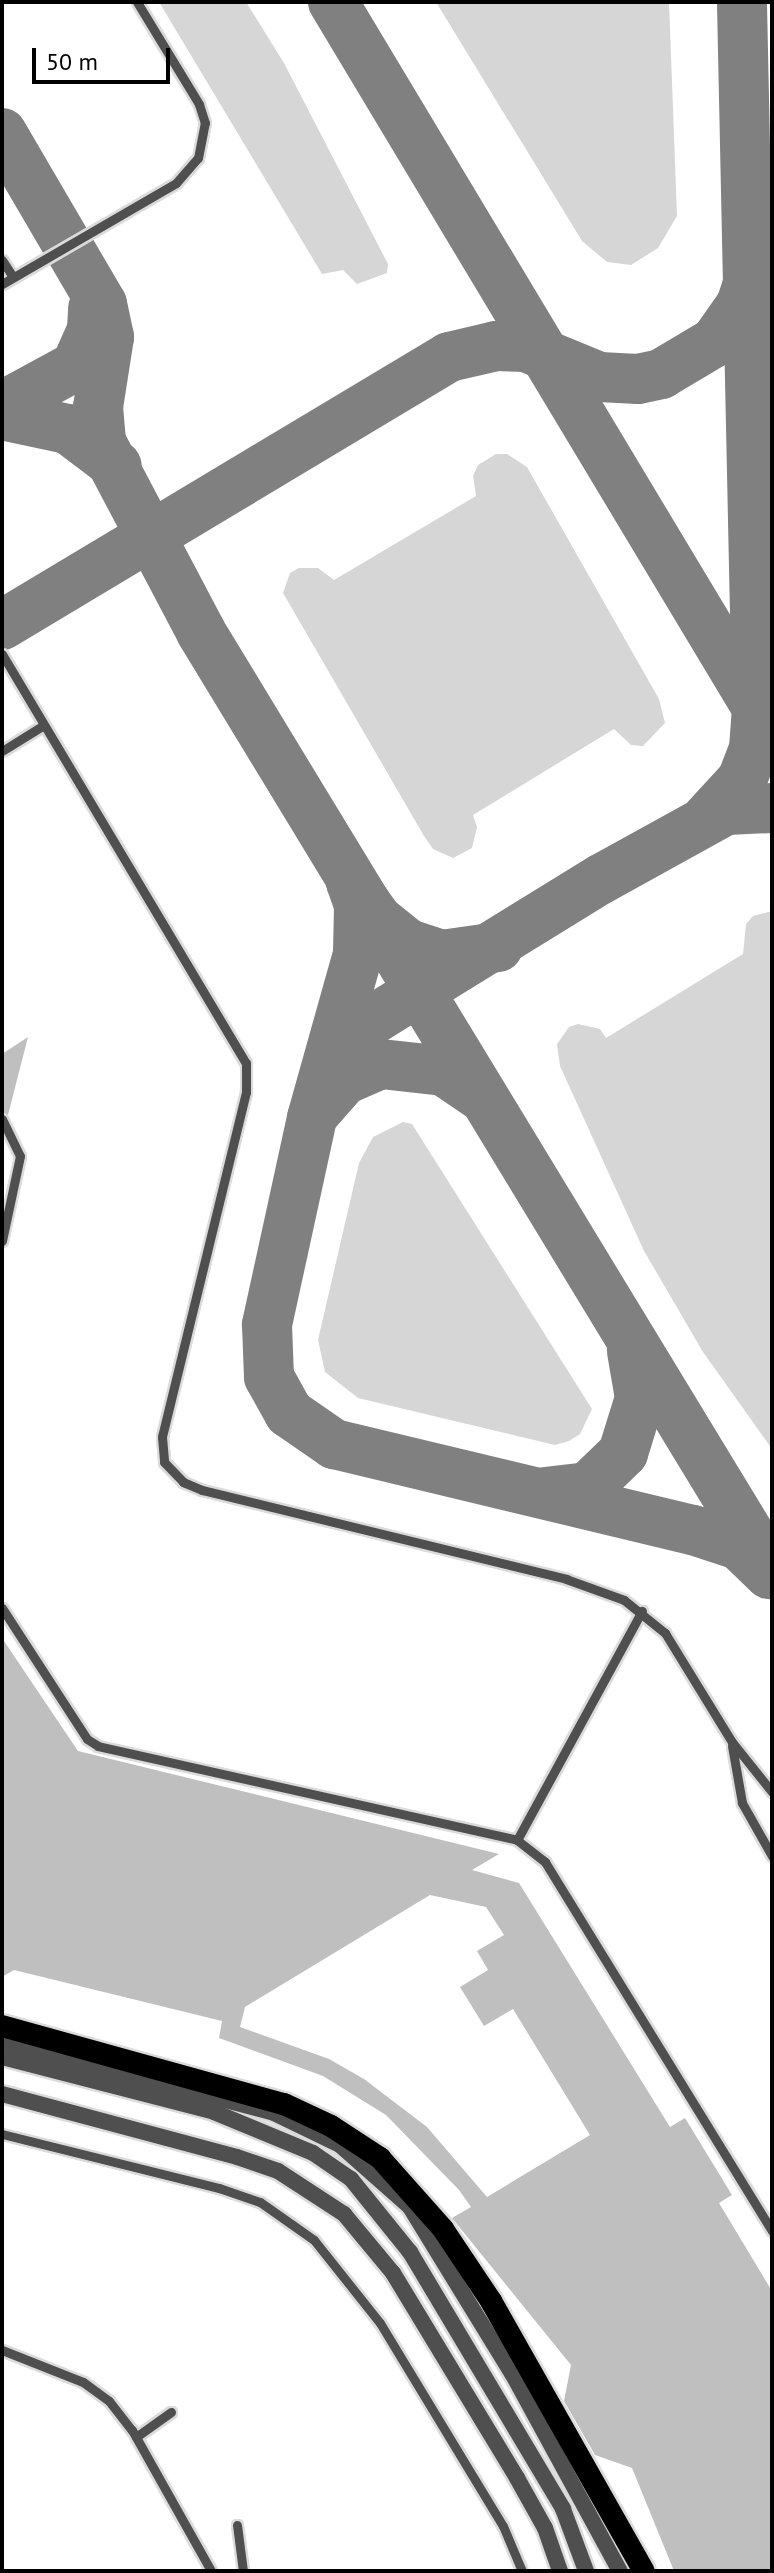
<!DOCTYPE html>
<html>
<head>
<meta charset="utf-8">
<style>
	body { margin:0 }
	#map { position:relative; width:774px; height:2573px; overflow:hidden; background:#fff; font-family:"PT Sans",sans-serif }
	div>[style] { position:absolute }
	[style*='--x'] { left:calc(var(--x)*1px); top:calc(var(--y)*1px); width:calc(var(--w)*1px); rotate:calc(var(--a)*1deg) }
	.green>* { inset:0; background:#d6d6d6 }
	.taxiway>* { height:50px; margin:-25px; padding:0 25px; transform-origin:25px; border-radius:25px; background:#808080 }
	.building>* { inset:0; background:#bfbfbf }
	.roads { filter:drop-shadow(2px 0 #dbdbdb) drop-shadow(-2px 0 #dbdbdb) drop-shadow(0 2px #dbdbdb) drop-shadow(0 -2px #dbdbdb) }
	.service>* { height:9px; margin:-4.5px; padding:0 4.5px; transform-origin:4.5px; border-radius:4.5px; background:#4f4f4f }
	.minor>* { height:16px; margin:-8px; padding:0 8px; transform-origin:8px; border-radius:8px; background:#4f4f4f }
	.trunk>* { height:22px; margin:-11px; padding:0 11px; transform-origin:11px; border-radius:11px; background:#000 }
	span { translate:-50% -50%; white-space:nowrap; text-align:center; line-height:1.15; -webkit-text-stroke:7px #fff; paint-order:stroke }
	.frame { position:absolute; inset:0; border:4px solid #000; pointer-events:none }
	.scale { position:absolute; left:32px; top:48px; width:138px; height:36px; box-sizing:border-box; border:4px solid #000; border-top:0; padding-left:10px; font-size:24px; line-height:28px; white-space:nowrap; color:#000; -webkit-text-stroke:6px #fff; paint-order:stroke }
</style>
</head>
<body>
<div id="map">
	<div class="green">
		<div style="clip-path:polygon(159px 2px,246px 2px,284px 63px,388px 264px,387px 273px,357px 284px,343px 270px,322px 274px)"></div>
		<div style="clip-path:polygon(436px 2px,669px 2px,677px 216px,658px 248px,631px 265px,607px 262px,582px 241px)"></div>
		<div style="clip-path:polygon(496px 454px,507px 454px,527px 467px,659px 699px,665px 723px,643px 746px,631px 745px,614px 729px,473px 815px,477px 827px,472px 848px,453px 858px,433px 849px,424px 836px,283px 593px,290px 573px,299px 568px,318px 568px,334px 580px,476px 496px,473px 476px,478px 465px)"></div>
		<div style="clip-path:polygon(772px 911px,772px 1449px,703px 1352px,644px 1251px,560px 1066px,557px 1044px,569px 1027px,578px 1024px,600px 1029px,606px 1038px,743px 954px,746px 924px,753px 916px)"></div>
		<div style="clip-path:polygon(403px 1122px,412px 1124px,592px 1409px,580px 1434px,569px 1441px,555px 1445px,358px 1398px,325px 1372px,318px 1340px,359px 1163px,373px 1137px)"></div>
	</div>
	<div class="taxiway">
		<div style="--x:333;--y:2;--w:853;--a:59.01"></div>
		<div style="--x:2;--y:133;--w:198;--a:59.7"></div>
		<div style="--x:102;--y:304;--w:34;--a:78"></div>
		<div style="--x:109;--y:337;--w:71;--a:98.9"></div>
		<div style="--x:98;--y:407;--w:35;--a:85"></div>
		<div style="--x:101;--y:442;--w:215;--a:62.2"></div>
		<div style="--x:201;--y:632;--w:1099;--a:58.7"></div>
		<div style="--x:2;--y:406;--w:84;--a:-28.4"></div>
		<div style="--x:76;--y:366;--w:39;--a:-66"></div>
		<div style="--x:92;--y:330;--w:22;--a:-87"></div>
		<div style="--x:2;--y:415;--w:67;--a:12"></div>
		<div style="--x:68;--y:429;--w:61;--a:37.1"></div>
		<div style="--x:2;--y:625;--w:521;--a:-30.94"></div>
		<div style="--x:449;--y:357;--w:48;--a:-13.2"></div>
		<div style="--x:496;--y:346;--w:30;--a:2"></div>
		<div style="--x:526;--y:347;--w:79;--a:22.3"></div>
		<div style="--x:599;--y:377;--w:39;--a:3"></div>
		<div style="--x:638;--y:379;--w:24;--a:-12"></div>
		<div style="--x:661;--y:374;--w:63;--a:-30.7"></div>
		<div style="--x:715;--y:342;--w:45;--a:-54.9"></div>
		<div style="--x:741;--y:305;--w:26;--a:-72"></div>
		<div style="--x:707;--y:818;--w:52;--a:-47.4"></div>
		<div style="--x:742;--y:780;--w:34;--a:-69"></div>
		<div style="--x:754;--y:748;--w:40;--a:-85.7"></div>
		<div style="--x:757;--y:708;--w:706;--a:-91.22"></div>
		<div style="--x:498;--y:947;--w:57;--a:171.9"></div>
		<div style="--x:442;--y:955;--w:36;--a:-162"></div>
		<div style="--x:408;--y:944;--w:38;--a:-141"></div>
		<div style="--x:378;--y:920;--w:47;--a:-125.4"></div>
		<div style="--x:351;--y:882;--w:24;--a:71"></div>
		<div style="--x:359;--y:905;--w:49;--a:91.2"></div>
		<div style="--x:358;--y:954;--w:170;--a:105.7"></div>
		<div style="--x:312;--y:1118;--w:212;--a:102.3"></div>
		<div style="--x:267;--y:1325;--w:52;--a:87.8"></div>
		<div style="--x:269;--y:1377;--w:41;--a:60.9"></div>
		<div style="--x:289;--y:1413;--w:55;--a:34.6"></div>
		<div style="--x:334;--y:1444;--w:369;--a:13.5"></div>
		<div style="--x:693;--y:1530;--w:48;--a:18.1"></div>
		<div style="--x:739;--y:1545;--w:42;--a:44"></div>
		<div style="--x:330;--y:1063;--w:28;--a:-58"></div>
		<div style="--x:345;--y:1039;--w:35;--a:-35"></div>
		<div style="--x:374;--y:1019;--w:267;--a:-31.7"></div>
		<div style="--x:601;--y:879;--w:143;--a:-28.9"></div>
		<div style="--x:726;--y:810;--w:46;--a:-2.5"></div>
		<div style="--x:315;--y:1113;--w:44;--a:-48.7"></div>
		<div style="--x:344;--y:1080;--w:40;--a:-23.4"></div>
		<div style="--x:381;--y:1064;--w:63;--a:6.3"></div>
		<div style="--x:444;--y:1071;--w:42;--a:34.4"></div>
		<div style="--x:545;--y:1492;--w:43;--a:-6.6"></div>
		<div style="--x:588;--y:1487;--w:49;--a:-44.2"></div>
		<div style="--x:623;--y:1453;--w:58;--a:-72.8"></div>
		<div style="--x:640;--y:1398;--w:48;--a:-99.7"></div>
	</div>
	<div class="building">
		<div style="clip-path:polygon(28px 1037px,8px 1115px,2px 1112px,2px 1054px)"></div>
		<div style="clip-path:polygon(evenodd,2px 1638px,78px 1751px,499px 1854px,472px 1870px,519px 1883px,670px 2127px,685px 2118px,732px 2195px,719px 2203px,772px 2291px,772px 2571px,674px 2571px,632px 2468px,595px 2455px,564px 2401px,571px 2365px,452px 2218px,471px 2207px,459px 2190px,386px 2115px,323px 2076px,219px 2038px,222px 2021px,14px 1970px,2px 1977px,2px 1638px,430px 1895px,486px 1907px,504px 1935px,477px 1951px,488px 1970px,460px 1987px,484px 2026px,513px 2009px,590px 2135px,487px 2197px,427px 2127px,364px 2079px,329px 2059px,240px 2027px,245px 2007px,430px 1895px)"></div>
	</div>
	<div class="roads">
		<div class="service">
			<div style="--x:2;--y:260;--w:20;--a:57"></div>
			<div style="--x:2;--y:284;--w:201;--a:-30.1"></div>
			<div style="--x:176;--y:183;--w:33;--a:-49"></div>
			<div style="--x:198;--y:158;--w:36;--a:-79"></div>
			<div style="--x:205;--y:123;--w:20;--a:-108"></div>
			<div style="--x:199;--y:104;--w:119;--a:-121.3"></div>
			<div style="--x:2;--y:654;--w:476;--a:59.2"></div>
			<div style="--x:246;--y:1063;--w:29;--a:90"></div>
			<div style="--x:246;--y:1092;--w:355;--a:103.7"></div>
			<div style="--x:162;--y:1437;--w:25;--a:85"></div>
			<div style="--x:164;--y:1462;--w:28;--a:46"></div>
			<div style="--x:183;--y:1482;--w:21;--a:23"></div>
			<div style="--x:202;--y:1490;--w:375;--a:13.7"></div>
			<div style="--x:566;--y:1579;--w:62;--a:19.9"></div>
			<div style="--x:624;--y:1600;--w:53;--a:38.8"></div>
			<div style="--x:665;--y:1633;--w:128;--a:58.4"></div>
			<div style="--x:732;--y:1742;--w:64;--a:51.3"></div>
			<div style="--x:2;--y:751;--w:49;--a:-31.8"></div>
			<div style="--x:2;--y:1119;--w:41;--a:64.1"></div>
			<div style="--x:20;--y:1156;--w:87;--a:102"></div>
			<div style="--x:2;--y:1608;--w:156;--a:57"></div>
			<div style="--x:87;--y:1739;--w:13;--a:32"></div>
			<div style="--x:98;--y:1746;--w:429;--a:12.6"></div>
			<div style="--x:517;--y:1840;--w:36;--a:38"></div>
			<div style="--x:545;--y:1862;--w:433;--a:58.4"></div>
			<div style="--x:732;--y:1746;--w:58;--a:80"></div>
			<div style="--x:742;--y:1803;--w:61;--a:60.5"></div>
			<div style="--x:517;--y:1840;--w:261;--a:-61.4"></div>
			<div style="--x:2;--y:2134;--w:224;--a:14"></div>
			<div style="--x:219;--y:2188;--w:43;--a:18.9"></div>
			<div style="--x:260;--y:2202;--w:66;--a:35.1"></div>
			<div style="--x:314;--y:2240;--w:106;--a:51.5"></div>
			<div style="--x:380;--y:2323;--w:237;--a:58.8"></div>
			<div style="--x:503;--y:2526;--w:49;--a:67.1"></div>
			<div style="--x:2;--y:2350;--w:87;--a:21.6"></div>
			<div style="--x:83;--y:2382;--w:32;--a:36"></div>
			<div style="--x:109;--y:2401;--w:37;--a:52"></div>
			<div style="--x:132;--y:2430;--w:162;--a:60.7"></div>
			<div style="--x:136;--y:2437;--w:43;--a:-35.5"></div>
			<div style="--x:237;--y:2525;--w:46;--a:82.6"></div>
		</div>
		<div class="minor">
			<div style="--x:2;--y:2041;--w:281;--a:14.8"></div>
			<div style="--x:274;--y:2113;--w:73;--a:25.9"></div>
			<div style="--x:340;--y:2145;--w:94;--a:41.5"></div>
			<div style="--x:410;--y:2207;--w:197;--a:58.5"></div>
			<div style="--x:513;--y:2375;--w:223;--a:61.4"></div>
			<div style="--x:2;--y:2057;--w:219;--a:14.5"></div>
			<div style="--x:214;--y:2112;--w:107;--a:22.5"></div>
			<div style="--x:313;--y:2153;--w:46;--a:34.4"></div>
			<div style="--x:351;--y:2179;--w:94;--a:51.1"></div>
			<div style="--x:410;--y:2252;--w:299;--a:59.2"></div>
			<div style="--x:563;--y:2509;--w:66;--a:69.6"></div>
			<div style="--x:2;--y:2094;--w:243;--a:15"></div>
			<div style="--x:237;--y:2157;--w:43;--a:18.9"></div>
			<div style="--x:278;--y:2171;--w:79;--a:33.1"></div>
			<div style="--x:344;--y:2214;--w:77;--a:50.3"></div>
			<div style="--x:393;--y:2273;--w:240;--a:58.8"></div>
			<div style="--x:517;--y:2478;--w:57;--a:60.8"></div>
			<div style="--x:545;--y:2528;--w:46;--a:70.8"></div>
		</div>
		<div class="trunk">
			<div style="--x:2;--y:2026;--w:293;--a:15.5"></div>
			<div style="--x:284;--y:2104;--w:52;--a:25.1"></div>
			<div style="--x:331;--y:2126;--w:59;--a:33.1"></div>
			<div style="--x:380;--y:2158;--w:95;--a:48.4"></div>
			<div style="--x:443;--y:2229;--w:87;--a:56.3"></div>
			<div style="--x:491;--y:2301;--w:310;--a:60.5"></div>
		</div>
	</div>
	<div class="frame"></div>
	<div class="scale">50 m</div>
</div>
</body>
</html>
